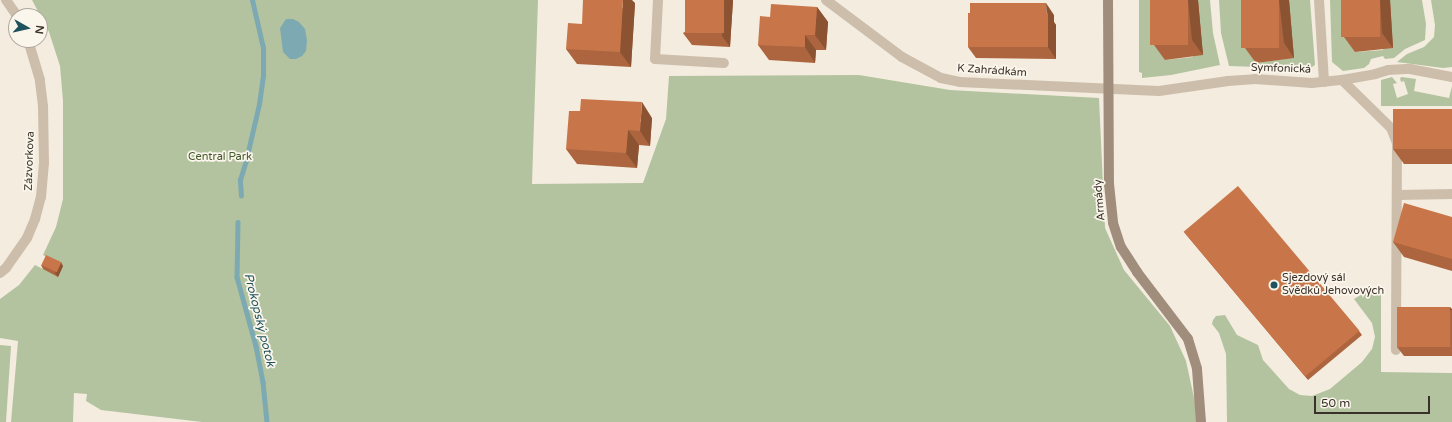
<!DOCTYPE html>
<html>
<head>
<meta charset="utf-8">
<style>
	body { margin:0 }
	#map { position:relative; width:1452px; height:422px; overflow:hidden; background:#f4ecdf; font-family:"Varela Round",sans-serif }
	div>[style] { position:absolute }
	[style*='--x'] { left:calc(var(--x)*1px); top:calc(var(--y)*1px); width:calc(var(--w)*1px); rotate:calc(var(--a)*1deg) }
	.green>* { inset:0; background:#b3c39f }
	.water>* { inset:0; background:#7daab2 }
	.stream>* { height:4.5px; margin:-2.25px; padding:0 2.25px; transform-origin:2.25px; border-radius:2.25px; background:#7daab2 }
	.street>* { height:10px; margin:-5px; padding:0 5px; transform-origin:5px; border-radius:5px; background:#ccbeab }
	.secondary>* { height:10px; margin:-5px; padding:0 5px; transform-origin:5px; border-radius:5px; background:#a08d7c }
	.wall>* { inset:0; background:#ac653f }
	.shaded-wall>* { inset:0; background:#8c5333; transform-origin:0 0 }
	.building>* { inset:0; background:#c87649; transform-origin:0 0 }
	.dots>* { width:11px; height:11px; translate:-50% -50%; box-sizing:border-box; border:2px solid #fbf6ec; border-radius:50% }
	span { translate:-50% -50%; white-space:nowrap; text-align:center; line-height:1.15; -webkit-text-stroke:3.5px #fbf6ec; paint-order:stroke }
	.street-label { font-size:11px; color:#3a312a }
	.park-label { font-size:11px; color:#44592d }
	.poi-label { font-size:11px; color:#3a312a }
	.left { translate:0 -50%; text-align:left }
	.water-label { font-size:12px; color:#1e525d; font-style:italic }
	.north { position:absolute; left:8px; top:8px; width:40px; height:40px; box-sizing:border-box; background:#fbf6ec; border:1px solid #aea79e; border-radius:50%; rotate:98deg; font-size:11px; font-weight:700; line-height:16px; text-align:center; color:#3a312a }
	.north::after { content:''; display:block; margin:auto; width:14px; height:18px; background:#1e525d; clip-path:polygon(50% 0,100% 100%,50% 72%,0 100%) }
	.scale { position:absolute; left:1314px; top:396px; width:116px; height:18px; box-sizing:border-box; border:2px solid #3a312a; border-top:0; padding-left:5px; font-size:12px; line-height:14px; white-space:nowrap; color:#3a312a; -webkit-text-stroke:3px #fbf6ec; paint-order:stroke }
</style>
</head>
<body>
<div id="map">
	<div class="green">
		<div style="clip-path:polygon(32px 0,538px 0,532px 184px,643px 183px,666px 119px,669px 76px,859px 75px,950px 90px,1099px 98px,1105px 228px,1124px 270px,1170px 326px,1186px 361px,1196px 407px,1196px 422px,202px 422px,101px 410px,86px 401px,87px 394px,74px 393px,73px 422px,11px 422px,18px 341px,0 338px,0 299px,19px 285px,35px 265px,43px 269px,63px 266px,43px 255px,56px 227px,63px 199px,63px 101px,60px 66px,49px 32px)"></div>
		<div style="clip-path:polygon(1139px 0,1160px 0,1165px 60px,1193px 57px,1198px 0,1210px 0,1213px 33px,1220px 65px,1171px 75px,1142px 78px,1142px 73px,1139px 72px)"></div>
		<div style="clip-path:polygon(1219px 0,1250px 0,1256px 63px,1284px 59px,1289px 0,1310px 0,1315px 65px,1309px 69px,1229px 66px,1221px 33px)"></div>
		<div style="clip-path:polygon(1330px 0,1350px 0,1355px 52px,1383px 50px,1389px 0,1422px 0,1426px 24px,1425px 40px,1405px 49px,1394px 58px,1385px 59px,1383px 56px,1371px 59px,1369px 64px,1364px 68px,1343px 71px,1332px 62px)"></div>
		<div style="clip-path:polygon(1431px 0,1452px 0,1452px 67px,1443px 68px,1397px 62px,1407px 54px,1424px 47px,1434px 37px,1435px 25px)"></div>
		<div style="clip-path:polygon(1392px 77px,1397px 83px,1393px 84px,1397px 98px,1408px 94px,1404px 81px,1401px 82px,1400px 78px,1402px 77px,1416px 79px,1414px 91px,1449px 98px,1452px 86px,1452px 106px,1381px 106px,1381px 80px)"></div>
		<div style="clip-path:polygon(1381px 291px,1381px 372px,1452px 373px,1452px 422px,1227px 422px,1226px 354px,1219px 333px,1212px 324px,1213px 320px,1216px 316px,1225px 315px,1237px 335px,1258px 345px,1263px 360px,1289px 389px,1300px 395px,1312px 396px,1330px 389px,1362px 362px,1372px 349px,1375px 337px,1372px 323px,1354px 299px,1366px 292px)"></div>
		<div style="clip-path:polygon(0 345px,11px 346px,6px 422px,0 422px)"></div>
	</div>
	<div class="water">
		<div style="clip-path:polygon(286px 19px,293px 19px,299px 22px,305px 29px,307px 40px,306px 51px,302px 56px,296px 59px,290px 59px,283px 52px,280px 28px)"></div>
	</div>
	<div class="stream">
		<div style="--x:241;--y:196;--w:16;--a:-94"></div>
		<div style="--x:240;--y:180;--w:21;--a:-73"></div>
		<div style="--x:246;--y:160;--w:57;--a:-76.9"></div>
		<div style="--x:259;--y:104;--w:29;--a:-82"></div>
		<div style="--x:263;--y:75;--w:27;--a:-90"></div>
		<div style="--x:263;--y:48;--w:49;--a:-102.9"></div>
		<div style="--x:238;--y:222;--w:55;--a:91"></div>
		<div style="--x:237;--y:277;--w:72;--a:74.6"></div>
		<div style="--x:256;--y:346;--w:37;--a:79"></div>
		<div style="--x:263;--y:382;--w:40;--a:84.3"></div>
	</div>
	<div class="street">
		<div style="--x:6;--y:0;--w:19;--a:55"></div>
		<div style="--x:658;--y:0;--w:59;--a:92.9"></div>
		<div style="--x:655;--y:59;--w:69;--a:3.3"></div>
		<div style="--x:826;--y:0;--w:95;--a:36.9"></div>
		<div style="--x:902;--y:57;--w:44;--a:28.3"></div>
		<div style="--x:941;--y:78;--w:19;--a:12"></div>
		<div style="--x:960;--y:82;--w:199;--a:2.6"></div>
		<div style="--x:1159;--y:91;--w:70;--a:-8.2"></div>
		<div style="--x:1228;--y:81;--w:27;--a:-4"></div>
		<div style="--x:1255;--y:79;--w:57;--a:4"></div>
		<div style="--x:1312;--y:83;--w:30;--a:-6"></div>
		<div style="--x:1342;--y:80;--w:34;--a:-10"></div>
		<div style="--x:1375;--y:74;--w:14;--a:-17"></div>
		<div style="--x:1388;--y:70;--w:22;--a:-3"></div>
		<div style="--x:1410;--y:69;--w:43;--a:10.8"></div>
		<div style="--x:1319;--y:0;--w:82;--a:86.5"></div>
		<div style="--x:1342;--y:80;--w:69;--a:44.4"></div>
		<div style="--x:1391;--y:128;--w:16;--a:68"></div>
		<div style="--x:1397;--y:143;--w:207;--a:90.3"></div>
		<div style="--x:1398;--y:195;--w:54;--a:-1.1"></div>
		<div style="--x:0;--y:273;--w:8;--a:-40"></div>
		<div style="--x:6;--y:268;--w:37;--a:-55"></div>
		<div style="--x:27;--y:238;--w:21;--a:-67"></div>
		<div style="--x:35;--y:219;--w:23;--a:-75"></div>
		<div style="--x:41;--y:197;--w:34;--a:-85"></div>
		<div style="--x:44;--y:163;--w:57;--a:-91"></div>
		<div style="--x:43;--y:106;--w:26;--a:-97"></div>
		<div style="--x:40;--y:80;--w:42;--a:-106.7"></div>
	</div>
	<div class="secondary">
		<div style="--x:1108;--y:0;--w:184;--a:89.7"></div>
		<div style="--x:1109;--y:184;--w:39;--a:84"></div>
		<div style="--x:1113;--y:223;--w:25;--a:72"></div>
		<div style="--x:1121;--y:247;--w:30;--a:57"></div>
		<div style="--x:1137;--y:272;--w:84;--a:52.7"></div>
		<div style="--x:1188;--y:339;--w:31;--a:73"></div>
		<div style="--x:1197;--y:369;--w:53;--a:85.7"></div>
	</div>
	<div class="wall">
		<div style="clip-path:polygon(733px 0,730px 47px,692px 45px,683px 33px)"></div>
		<div style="clip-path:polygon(1150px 0,1198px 0,1203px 55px,1165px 60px,1154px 45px)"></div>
		<div style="clip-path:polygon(1241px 0,1289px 0,1294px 58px,1256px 63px,1245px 48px)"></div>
		<div style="clip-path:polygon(1341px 0,1390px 0,1393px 48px,1355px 52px,1344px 37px)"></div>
		<div style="clip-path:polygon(635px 3px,631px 67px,577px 64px,566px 49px,582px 24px)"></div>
		<div style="clip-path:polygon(817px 7px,828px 22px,826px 50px,816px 50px,815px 63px,769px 60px,758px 45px,770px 17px)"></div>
		<div style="clip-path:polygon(1054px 15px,1054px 22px,1056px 25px,1056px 59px,976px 58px,968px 47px)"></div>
		<div style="clip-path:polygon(1452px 109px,1452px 164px,1404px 164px,1393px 149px)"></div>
		<div style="clip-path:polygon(652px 118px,650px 146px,639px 145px,637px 168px,577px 164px,566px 149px)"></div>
		<div style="clip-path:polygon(1452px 217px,1452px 271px,1404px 257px,1393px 242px)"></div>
		<div style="clip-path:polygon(1184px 232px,1359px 331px,1362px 335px,1308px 380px)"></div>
		<div style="clip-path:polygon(41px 265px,63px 266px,58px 277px,43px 269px)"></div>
		<div style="clip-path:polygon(1452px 309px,1452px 356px,1404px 356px,1397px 347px)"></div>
	</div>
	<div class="shaded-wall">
		<div style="clip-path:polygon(623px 0,632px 0,635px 3px,631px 67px,620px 52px)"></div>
		<div style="clip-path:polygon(724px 0,733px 0,730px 47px,722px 36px)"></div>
		<div style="clip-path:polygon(1188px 0,1198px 0,1203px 55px,1192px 40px)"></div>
		<div style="clip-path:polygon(1279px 0,1289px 0,1294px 58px,1284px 43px)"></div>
		<div style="clip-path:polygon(1380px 0,1390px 0,1393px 48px,1382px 33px)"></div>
		<div style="clip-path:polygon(1046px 3px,1054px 15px,1054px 22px,1056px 25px,1056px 59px,1048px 47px)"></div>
		<div style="clip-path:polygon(817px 7px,828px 22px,826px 50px,815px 35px)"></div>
		<div style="clip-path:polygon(805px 35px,816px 50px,815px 63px,805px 47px)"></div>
		<div style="clip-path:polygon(642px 102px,652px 118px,650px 146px,640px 131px)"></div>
		<div style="clip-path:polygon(628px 130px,639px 145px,637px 168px,626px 153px)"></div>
		<div style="clip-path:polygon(61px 262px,63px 266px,58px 277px,55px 273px)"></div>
		<div style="left:1450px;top:307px;width:3px;height:40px;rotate:45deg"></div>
	</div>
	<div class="building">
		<div style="clip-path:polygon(583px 0,623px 0,620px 52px,566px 49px,568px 23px,582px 24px)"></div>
		<div style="left:685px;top:0;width:39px;height:33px"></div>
		<div style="left:1150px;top:0;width:38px;height:45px"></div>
		<div style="left:1241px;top:0;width:38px;height:48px"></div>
		<div style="left:1341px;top:0;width:39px;height:37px"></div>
		<div style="clip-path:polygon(970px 3px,1046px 3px,1046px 13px,1048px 13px,1048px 47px,968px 47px,968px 13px,970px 13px)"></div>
		<div style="clip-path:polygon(771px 4px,817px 7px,815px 35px,805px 35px,805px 47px,758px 45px,760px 16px,770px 17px)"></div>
		<div style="clip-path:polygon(581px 99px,642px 102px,640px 131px,628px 130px,626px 153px,566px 149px,569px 111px,580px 111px)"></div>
		<div style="left:1393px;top:109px;width:59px;height:40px"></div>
		<div style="left:1238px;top:186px;width:189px;height:71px;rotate:50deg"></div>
		<div style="clip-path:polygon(1404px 203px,1452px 217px,1452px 259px,1393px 242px)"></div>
		<div style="left:46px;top:255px;width:17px;height:11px;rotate:25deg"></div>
		<div style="left:1397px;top:307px;width:53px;height:40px"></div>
	</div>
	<div class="dots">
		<div style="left:1274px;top:285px;background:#1e525d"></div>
	</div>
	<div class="street-label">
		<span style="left:1281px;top:69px;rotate:2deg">Symfonická</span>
		<span style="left:992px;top:71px;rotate:4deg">K Zahrádkám</span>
		<span style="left:30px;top:161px;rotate:-88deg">Zázvorkova</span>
		<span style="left:1100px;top:200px;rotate:-95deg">Armády</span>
	</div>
	<div class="park-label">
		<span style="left:220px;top:157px">Central Park</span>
	</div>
	<div class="poi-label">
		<span class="left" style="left:1282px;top:285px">Sjezdový sál<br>Svědků Jehovových</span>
	</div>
	<div class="water-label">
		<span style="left:259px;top:320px;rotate:76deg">Prokopský potok</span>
	</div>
	<div class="north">N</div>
	<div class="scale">50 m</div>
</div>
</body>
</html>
